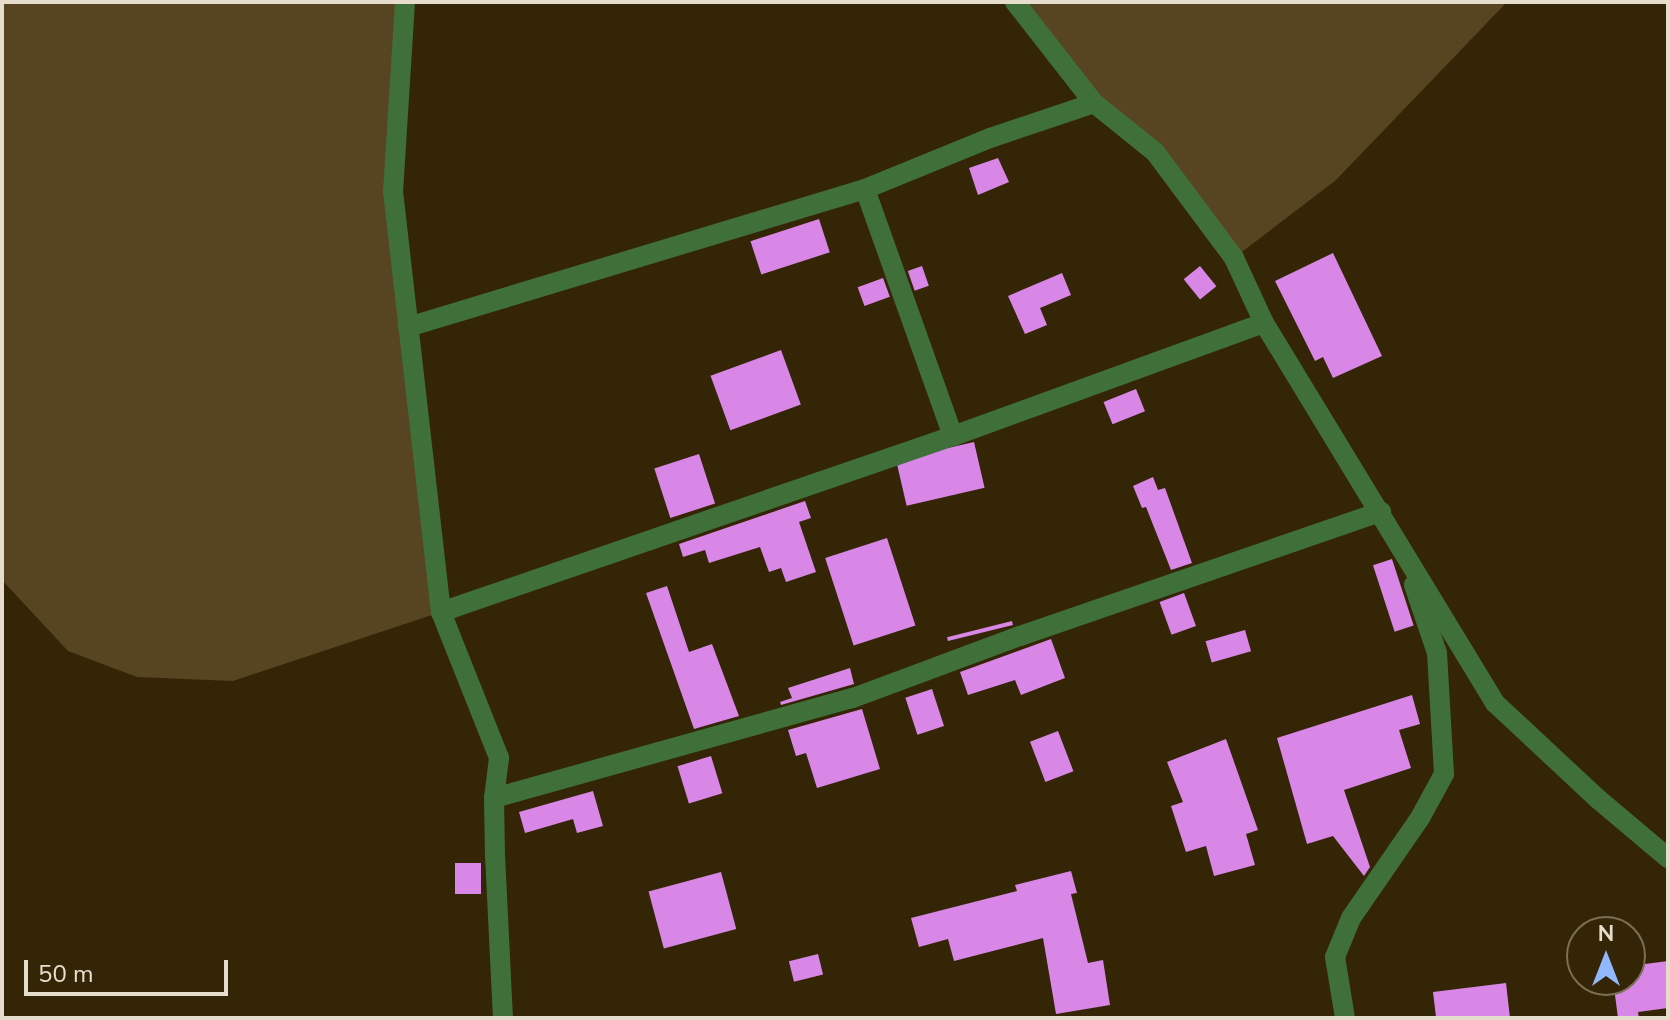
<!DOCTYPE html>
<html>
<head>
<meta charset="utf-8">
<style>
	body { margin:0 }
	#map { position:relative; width:1670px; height:1020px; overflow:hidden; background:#342506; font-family:"Nunito Sans",sans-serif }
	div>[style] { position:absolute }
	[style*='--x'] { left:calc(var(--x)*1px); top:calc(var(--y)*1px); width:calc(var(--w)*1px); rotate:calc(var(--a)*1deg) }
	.green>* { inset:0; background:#574421 }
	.building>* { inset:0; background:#d987e6; transform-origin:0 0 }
	.minor>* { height:20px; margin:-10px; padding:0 10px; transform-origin:10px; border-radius:10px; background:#40703a }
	span { translate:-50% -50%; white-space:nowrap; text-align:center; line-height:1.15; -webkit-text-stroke:8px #342506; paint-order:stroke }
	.frame { position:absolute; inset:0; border:4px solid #e6ddcc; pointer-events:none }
	.north { position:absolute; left:1566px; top:916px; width:80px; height:80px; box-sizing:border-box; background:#342506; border:2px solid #7b6f55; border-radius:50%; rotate:0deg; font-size:22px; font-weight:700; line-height:32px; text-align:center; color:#e6ddcc }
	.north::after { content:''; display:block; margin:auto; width:28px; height:36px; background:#91b8fd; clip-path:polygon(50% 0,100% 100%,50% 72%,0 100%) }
	.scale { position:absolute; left:24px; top:960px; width:204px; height:36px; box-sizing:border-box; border:4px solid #e6ddcc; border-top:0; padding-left:10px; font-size:24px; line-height:28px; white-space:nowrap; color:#e6ddcc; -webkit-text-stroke:6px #342506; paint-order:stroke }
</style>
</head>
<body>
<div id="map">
	<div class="green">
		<div style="clip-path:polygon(2px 2px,405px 2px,393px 191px,441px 612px,233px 681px,137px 677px,68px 651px,2px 580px)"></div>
		<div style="clip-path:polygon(1015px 2px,1507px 2px,1336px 180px,1234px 258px,1155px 152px,1094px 103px)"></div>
	</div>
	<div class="building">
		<div style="clip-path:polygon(998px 158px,1009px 182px,978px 195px,969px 168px)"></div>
		<div style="left:819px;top:219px;width:35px;height:72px;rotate:72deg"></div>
		<div style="clip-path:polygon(1333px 253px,1382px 356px,1333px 378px,1323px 357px,1315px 361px,1275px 281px)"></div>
		<div style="left:922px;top:266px;width:21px;height:15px;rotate:71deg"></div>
		<div style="left:1200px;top:266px;width:26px;height:21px;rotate:51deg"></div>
		<div style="clip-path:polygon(1062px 273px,1071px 295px,1040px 308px,1047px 325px,1025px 334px,1008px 296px)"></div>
		<div style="left:883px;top:278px;width:20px;height:27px;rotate:70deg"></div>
		<div style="left:781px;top:350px;width:58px;height:75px;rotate:70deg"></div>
		<div style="left:1136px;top:389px;width:24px;height:35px;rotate:68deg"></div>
		<div style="left:974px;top:442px;width:47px;height:80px;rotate:77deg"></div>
		<div style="left:699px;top:454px;width:52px;height:47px;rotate:72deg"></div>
		<div style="clip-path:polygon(1153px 477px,1158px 490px,1165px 488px,1192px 563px,1171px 570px,1146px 507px,1142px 508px,1133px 486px)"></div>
		<div style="clip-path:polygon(805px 501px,811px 518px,799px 522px,816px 572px,786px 582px,781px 568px,769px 572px,760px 547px,709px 563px,705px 550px,683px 557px,679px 544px)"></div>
		<div style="left:887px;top:538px;width:92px;height:65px;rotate:72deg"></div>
		<div style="left:1392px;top:559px;width:70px;height:20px;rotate:72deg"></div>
		<div style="clip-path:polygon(667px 586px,689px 652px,712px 644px,739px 716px,694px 729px,646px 593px)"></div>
		<div style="left:1184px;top:593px;width:35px;height:26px;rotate:70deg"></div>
		<div style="left:1012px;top:621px;width:4px;height:67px;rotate:76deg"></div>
		<div style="left:1245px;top:630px;width:22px;height:41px;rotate:74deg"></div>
		<div style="clip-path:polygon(1051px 639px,1065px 678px,1021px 695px,1015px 680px,968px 695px,960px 672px)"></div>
		<div style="clip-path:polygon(850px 668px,854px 684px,781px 705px,780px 702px,792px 698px,788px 688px)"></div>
		<div style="left:932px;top:689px;width:39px;height:28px;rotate:72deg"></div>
		<div style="clip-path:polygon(1412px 695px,1420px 724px,1399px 730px,1411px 768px,1344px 790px,1370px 867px,1364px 876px,1333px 836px,1307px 844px,1277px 738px)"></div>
		<div style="clip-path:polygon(862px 709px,880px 769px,817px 788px,806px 753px,796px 756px,788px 730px)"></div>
		<div style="left:1058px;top:731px;width:43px;height:30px;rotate:69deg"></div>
		<div style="clip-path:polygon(1226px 739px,1258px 830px,1246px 834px,1255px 865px,1214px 876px,1206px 846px,1186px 852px,1171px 806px,1183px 802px,1167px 762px)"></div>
		<div style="left:711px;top:756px;width:39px;height:35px;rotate:73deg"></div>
		<div style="clip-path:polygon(593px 791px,603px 826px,577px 833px,573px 819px,525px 833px,519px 812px)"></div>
		<div style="left:455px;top:863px;width:26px;height:31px"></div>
		<div style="clip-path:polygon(1071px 871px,1077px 893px,1071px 894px,1088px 963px,1103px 960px,1110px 1005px,1056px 1014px,1043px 938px,954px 961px,948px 939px,919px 947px,911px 918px,1017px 891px,1015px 885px)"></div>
		<div style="left:721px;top:872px;width:59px;height:75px;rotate:75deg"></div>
		<div style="left:818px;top:954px;width:21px;height:30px;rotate:76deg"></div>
		<div style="clip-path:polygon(1668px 961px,1668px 1008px,1638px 1012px,1639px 1018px,1618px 1018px,1613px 980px,1630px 980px,1630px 966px)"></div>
		<div style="clip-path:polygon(1506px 983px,1510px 1018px,1436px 1017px,1433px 992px)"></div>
	</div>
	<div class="minor">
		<div style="--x:405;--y:2;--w:189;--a:93.6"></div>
		<div style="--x:393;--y:191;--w:424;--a:83.5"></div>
		<div style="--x:441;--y:612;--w:157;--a:68.3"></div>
		<div style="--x:499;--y:758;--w:40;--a:97.1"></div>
		<div style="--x:494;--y:798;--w:57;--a:89"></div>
		<div style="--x:495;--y:855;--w:163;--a:87.2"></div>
		<div style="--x:1015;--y:2;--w:128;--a:52"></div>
		<div style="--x:1094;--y:103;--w:78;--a:38.8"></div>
		<div style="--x:1155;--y:152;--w:132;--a:53.3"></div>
		<div style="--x:1234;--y:258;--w:72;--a:65.2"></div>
		<div style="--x:1264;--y:323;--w:445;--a:58.7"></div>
		<div style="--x:1495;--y:703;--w:141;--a:43"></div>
		<div style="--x:1598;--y:799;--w:92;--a:40.1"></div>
		<div style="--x:865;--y:189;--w:262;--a:70.4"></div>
		<div style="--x:408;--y:327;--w:477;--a:-16.8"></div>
		<div style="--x:865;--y:189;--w:135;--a:-22.2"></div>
		<div style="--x:990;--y:138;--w:110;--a:-18.6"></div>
		<div style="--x:441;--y:612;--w:541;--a:-18.97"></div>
		<div style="--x:953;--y:436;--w:331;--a:-20"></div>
		<div style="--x:494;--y:798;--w:373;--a:-15.6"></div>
		<div style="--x:853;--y:698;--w:178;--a:-20.4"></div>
		<div style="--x:1020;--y:636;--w:382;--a:-19"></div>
		<div style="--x:1345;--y:1018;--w:62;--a:-99.3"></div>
		<div style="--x:1335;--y:957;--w:42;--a:-67.7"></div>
		<div style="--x:1351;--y:918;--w:121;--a:-55.4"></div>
		<div style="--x:1420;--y:818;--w:50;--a:-61.4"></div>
		<div style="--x:1444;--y:774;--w:121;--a:-93.3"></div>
		<div style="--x:1437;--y:653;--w:72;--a:-108.7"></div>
	</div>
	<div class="frame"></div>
	<div class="north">N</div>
	<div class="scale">50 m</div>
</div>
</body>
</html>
